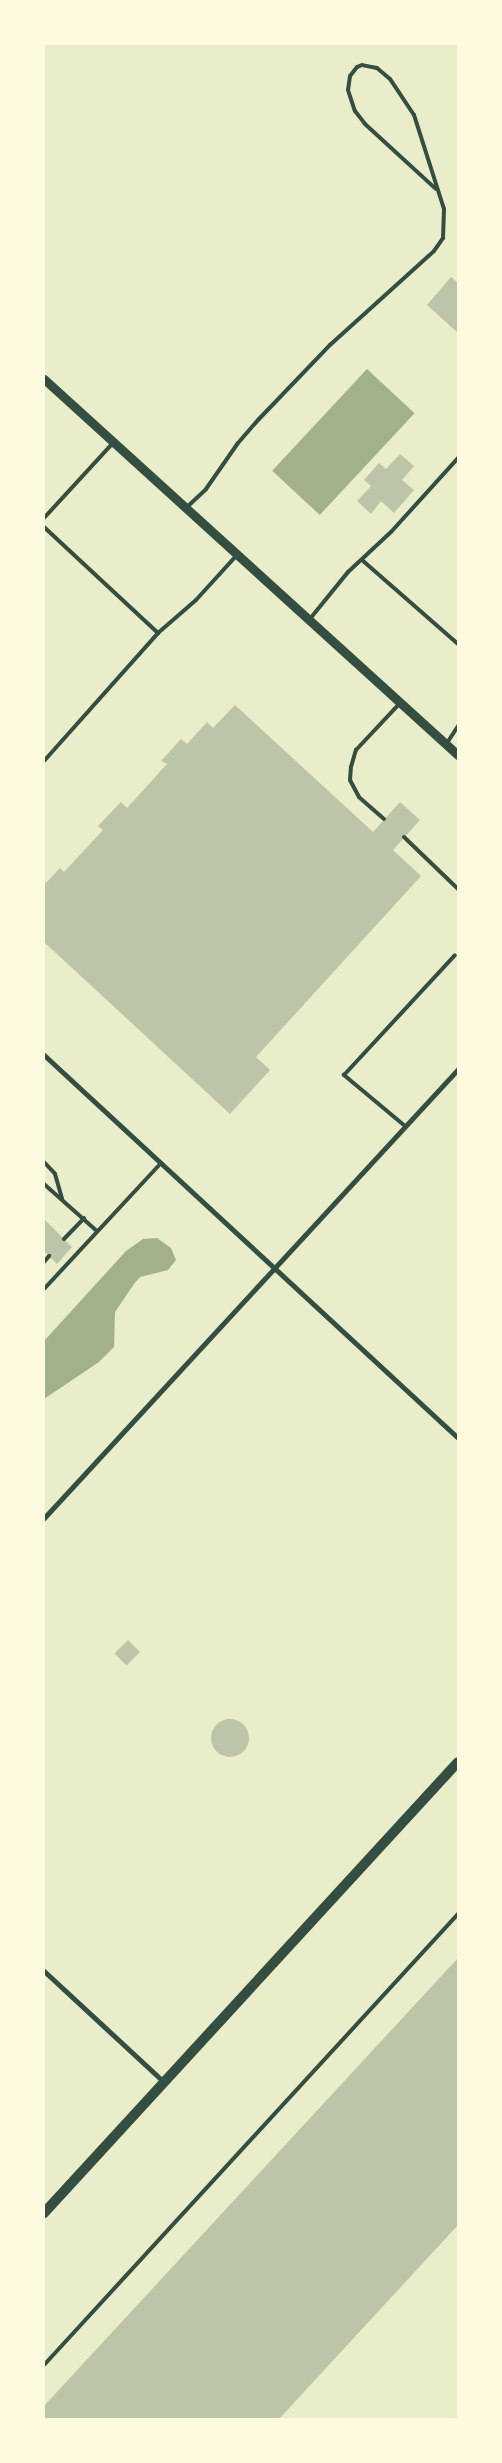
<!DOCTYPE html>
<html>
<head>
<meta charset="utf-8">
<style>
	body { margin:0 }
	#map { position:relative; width:502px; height:2463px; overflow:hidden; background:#e9edc9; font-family:"DejaVu Sans",sans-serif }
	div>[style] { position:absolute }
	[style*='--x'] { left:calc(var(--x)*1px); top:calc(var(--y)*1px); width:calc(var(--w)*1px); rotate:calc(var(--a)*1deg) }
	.water>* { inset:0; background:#a3b18a; transform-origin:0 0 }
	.building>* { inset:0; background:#bcc5a7; transform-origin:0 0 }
	.round { border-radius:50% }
	.service>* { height:4px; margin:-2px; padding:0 2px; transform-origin:2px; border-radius:2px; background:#344e41 }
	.minor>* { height:5px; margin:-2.5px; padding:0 2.5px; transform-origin:2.5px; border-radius:2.5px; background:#344e41 }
	.tertiary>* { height:9px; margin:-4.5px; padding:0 4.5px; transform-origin:4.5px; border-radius:4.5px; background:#344e41 }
	.secondary>* { height:10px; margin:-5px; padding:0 5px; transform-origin:5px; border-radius:5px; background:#344e41 }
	span { translate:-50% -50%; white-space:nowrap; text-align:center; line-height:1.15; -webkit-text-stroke:4px #fefae0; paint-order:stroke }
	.frame { position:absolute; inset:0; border:45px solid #fefae0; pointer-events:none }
</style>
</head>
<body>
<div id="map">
	<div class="water">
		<div style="left:367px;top:369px;width:65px;height:139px;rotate:43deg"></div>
		<div style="clip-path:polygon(157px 1238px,171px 1248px,176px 1260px,168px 1270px,140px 1277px,134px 1284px,115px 1312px,114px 1347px,99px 1362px,44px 1399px,44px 1341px,126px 1251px,143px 1239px)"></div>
	</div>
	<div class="building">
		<div style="clip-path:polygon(451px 277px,458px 283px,458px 333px,427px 305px)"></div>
		<div style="clip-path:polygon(400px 454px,414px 466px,402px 480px,414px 490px,394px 513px,381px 501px,371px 514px,357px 501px,371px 486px,364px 480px,379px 463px,386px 469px)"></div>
		<div style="clip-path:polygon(235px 705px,373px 832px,400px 802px,420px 820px,393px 850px,421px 876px,256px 1057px,270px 1070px,230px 1114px,44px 942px,44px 885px,60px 868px,64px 872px,103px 830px,98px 826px,121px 802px,127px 808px,167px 764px,161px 761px,181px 739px,187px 744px,207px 722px,213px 728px)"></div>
		<div style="clip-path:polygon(44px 1219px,72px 1247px,57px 1264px,44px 1251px)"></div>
		<div style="left:128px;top:1640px;width:17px;height:19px;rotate:45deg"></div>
		<div class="round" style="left:211px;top:1719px;width:38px;height:38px"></div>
		<div style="clip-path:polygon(458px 1958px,458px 2225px,279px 2419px,44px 2419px,44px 2406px)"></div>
	</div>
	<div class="service">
		<div style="--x:187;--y:507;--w:26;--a:-43"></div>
		<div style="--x:206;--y:489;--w:56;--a:-55.2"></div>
		<div style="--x:238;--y:443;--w:32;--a:-49"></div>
		<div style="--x:259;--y:419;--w:103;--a:-46.2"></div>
		<div style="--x:330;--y:345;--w:140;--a:-42.1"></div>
		<div style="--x:434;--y:251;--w:16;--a:-55"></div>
		<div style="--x:443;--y:238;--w:29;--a:-88"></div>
		<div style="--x:444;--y:209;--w:99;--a:-107.7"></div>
		<div style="--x:414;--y:115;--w:43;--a:-123.7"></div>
		<div style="--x:390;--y:79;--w:17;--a:-140"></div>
		<div style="--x:377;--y:68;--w:15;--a:-169"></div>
		<div style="--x:362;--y:65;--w:5;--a:158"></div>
		<div style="--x:357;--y:67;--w:11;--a:128"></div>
		<div style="--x:350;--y:76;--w:14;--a:98"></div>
		<div style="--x:348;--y:90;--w:22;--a:72"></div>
		<div style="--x:355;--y:111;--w:16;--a:52"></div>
		<div style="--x:365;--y:124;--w:96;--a:42.5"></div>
		<div style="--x:44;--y:518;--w:102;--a:-47.4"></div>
		<div style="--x:44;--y:527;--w:156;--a:42.9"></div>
		<div style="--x:362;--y:560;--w:128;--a:41.2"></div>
		<div style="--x:309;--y:620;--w:62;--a:-50.9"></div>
		<div style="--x:348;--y:572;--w:59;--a:-42.9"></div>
		<div style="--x:391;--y:532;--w:100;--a:-47.8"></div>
		<div style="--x:447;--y:743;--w:20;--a:-57"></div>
		<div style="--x:44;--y:761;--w:171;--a:-48.3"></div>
		<div style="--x:158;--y:633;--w:50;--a:-41"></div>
		<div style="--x:196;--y:600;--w:61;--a:-47.7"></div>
		<div style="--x:384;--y:819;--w:33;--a:-139"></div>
		<div style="--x:359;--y:797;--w:19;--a:-118"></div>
		<div style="--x:350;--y:780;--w:13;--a:-86"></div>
		<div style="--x:351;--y:767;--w:18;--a:-74"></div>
		<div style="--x:356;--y:750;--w:64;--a:-46.9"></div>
		<div style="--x:404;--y:837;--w:75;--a:43.9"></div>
		<div style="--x:405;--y:1126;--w:80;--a:-140.1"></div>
		<div style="--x:344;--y:1075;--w:163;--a:-47.2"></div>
		<div style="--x:44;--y:1162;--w:16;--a:47"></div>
		<div style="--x:55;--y:1174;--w:26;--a:74"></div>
		<div style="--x:44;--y:1184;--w:71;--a:41.6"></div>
		<div style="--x:64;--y:1239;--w:29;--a:-46"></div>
		<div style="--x:44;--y:1262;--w:8;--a:-50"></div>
		<div style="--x:44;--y:1289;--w:172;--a:-47.1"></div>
		<div style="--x:44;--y:2365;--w:612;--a:-47.45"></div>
	</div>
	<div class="minor">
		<div style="--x:44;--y:1055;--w:564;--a:42.77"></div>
		<div style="--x:44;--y:1518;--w:611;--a:-47.32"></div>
		<div style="--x:44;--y:1971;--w:163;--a:42.8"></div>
	</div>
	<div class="tertiary">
		<div style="--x:44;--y:379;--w:559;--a:42.25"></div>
	</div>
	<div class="secondary">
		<div style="--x:44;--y:2213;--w:612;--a:-47.45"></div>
	</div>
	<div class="frame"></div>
</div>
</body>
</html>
